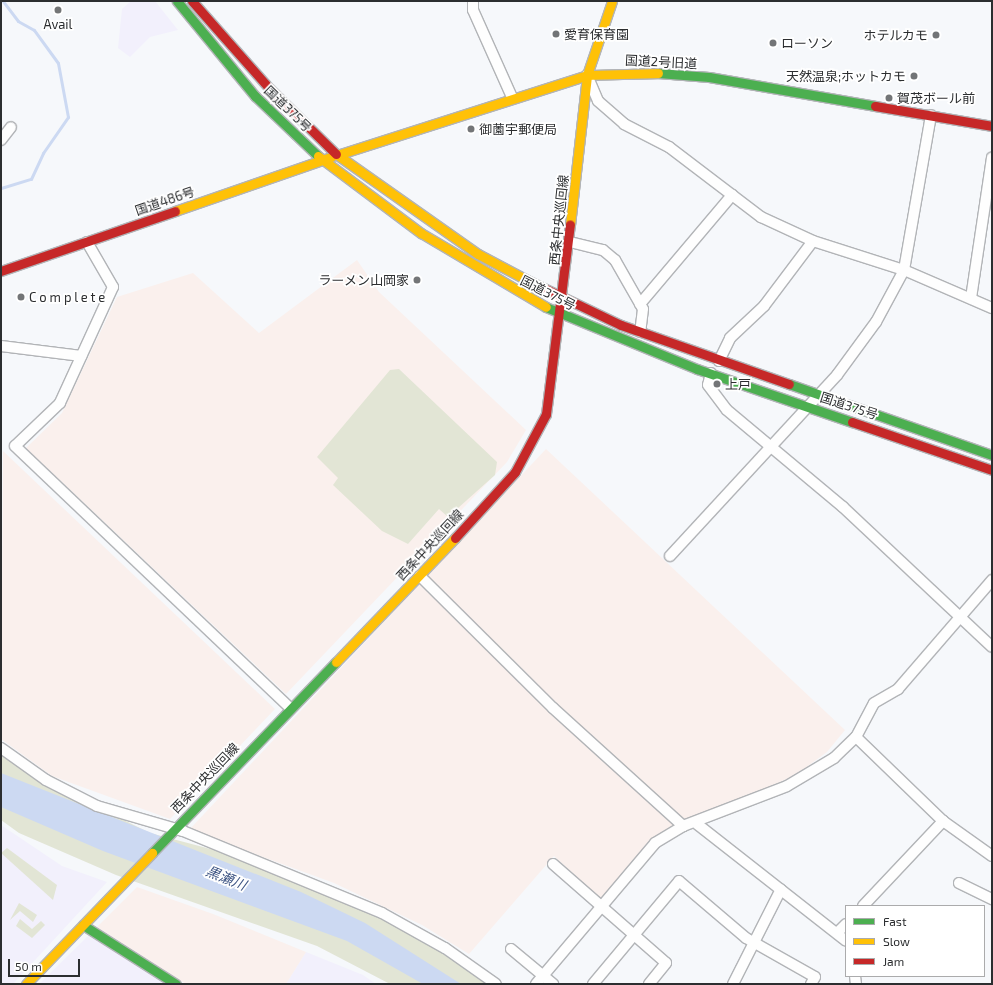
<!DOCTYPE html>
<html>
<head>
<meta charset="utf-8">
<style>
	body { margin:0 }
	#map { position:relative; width:993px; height:985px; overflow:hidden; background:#f6f8fb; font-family:"Exo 2","Noto Sans JP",sans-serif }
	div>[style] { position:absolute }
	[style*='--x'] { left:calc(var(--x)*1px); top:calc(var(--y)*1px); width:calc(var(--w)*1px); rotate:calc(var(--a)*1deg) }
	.commercial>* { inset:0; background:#f2f0fc }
	.industrial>* { inset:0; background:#faf0ed }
	.green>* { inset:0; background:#e2e5d5 }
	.water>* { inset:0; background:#ccd9f2 }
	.stream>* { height:3px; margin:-1.5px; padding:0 1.5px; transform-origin:1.5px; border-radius:1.5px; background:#ccd9f2 }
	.roads { filter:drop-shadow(1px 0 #b2b4b7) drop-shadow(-1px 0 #b2b4b7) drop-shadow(0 1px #b2b4b7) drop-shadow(0 -1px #b2b4b7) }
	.street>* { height:10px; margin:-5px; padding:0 5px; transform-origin:5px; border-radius:5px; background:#fefefe }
	.fast>* { height:9px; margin:-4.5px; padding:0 4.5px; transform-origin:4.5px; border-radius:4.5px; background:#4caf50 }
	.slow>* { height:9px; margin:-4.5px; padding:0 4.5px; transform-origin:4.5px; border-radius:4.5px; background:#ffc107 }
	.jam>* { height:9px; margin:-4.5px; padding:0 4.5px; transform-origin:4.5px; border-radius:4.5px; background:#c62828 }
	.dots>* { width:11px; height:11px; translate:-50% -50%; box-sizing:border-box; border:2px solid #fff; border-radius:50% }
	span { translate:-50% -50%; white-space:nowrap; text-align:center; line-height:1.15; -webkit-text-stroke:3.5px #fff; paint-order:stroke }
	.poi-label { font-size:13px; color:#2c2e30 }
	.left { translate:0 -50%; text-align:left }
	.right { translate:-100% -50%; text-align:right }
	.street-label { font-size:13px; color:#2c2e30 }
	.water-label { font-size:14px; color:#3c5382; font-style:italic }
	.frame { position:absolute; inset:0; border:2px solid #2c2e30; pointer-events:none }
	.legend { position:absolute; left:845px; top:905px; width:140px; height:72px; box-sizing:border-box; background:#fff; border:1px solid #ababac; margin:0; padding:5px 7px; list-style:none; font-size:12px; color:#2c2e30 }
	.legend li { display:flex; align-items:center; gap:8px; height:20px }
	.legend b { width:20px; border:1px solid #ababac }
	.scale { position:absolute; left:8px; top:959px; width:72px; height:18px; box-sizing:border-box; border:2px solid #2c2e30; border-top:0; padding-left:5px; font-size:12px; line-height:14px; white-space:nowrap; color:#2c2e30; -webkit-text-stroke:3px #fff; paint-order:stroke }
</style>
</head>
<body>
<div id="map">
	<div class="commercial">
		<div style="clip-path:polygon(131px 1px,155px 1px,178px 30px,150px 37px,130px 57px,118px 48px,122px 9px)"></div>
		<div style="clip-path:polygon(1px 825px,62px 866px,107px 882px,13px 984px,1px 984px)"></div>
		<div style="clip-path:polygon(89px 935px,167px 984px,39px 984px)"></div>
		<div style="clip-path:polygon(306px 952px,363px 975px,376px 984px,286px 984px)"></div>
	</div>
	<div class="industrial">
		<div style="clip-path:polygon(357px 260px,379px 292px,526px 430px,507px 462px,286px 694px,26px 448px,62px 413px,117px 297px,193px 273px,259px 333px)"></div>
		<div style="clip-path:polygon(546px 449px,845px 730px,827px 752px,797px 774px,655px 841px,603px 901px,554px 856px,469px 954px,422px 925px,334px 883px,189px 830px)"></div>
		<div style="clip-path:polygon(3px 451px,275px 709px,170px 819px,52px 776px,1px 739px)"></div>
		<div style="clip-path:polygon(137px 887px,213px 914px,306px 952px,286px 984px,186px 984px,97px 927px)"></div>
	</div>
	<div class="green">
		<div style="clip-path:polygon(399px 369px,497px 462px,495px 475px,448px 517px,439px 509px,408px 544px,382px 531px,333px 485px,338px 478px,317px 457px,390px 370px)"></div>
		<div style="clip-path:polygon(1px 752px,33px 775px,150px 833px,260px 862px,358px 903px,452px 953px,490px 984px,390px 984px,317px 946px,116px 875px,19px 833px,1px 820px)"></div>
		<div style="clip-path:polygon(7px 848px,57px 885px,53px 900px,1px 853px)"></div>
		<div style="clip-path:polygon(19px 903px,37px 915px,33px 922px,20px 911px,10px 920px)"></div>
		<div style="clip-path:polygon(20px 919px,32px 929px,41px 921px,45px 925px,32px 938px,16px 926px)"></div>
	</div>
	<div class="water">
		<div style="clip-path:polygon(1px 773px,301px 892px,365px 923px,461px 984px,423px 984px,347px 941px,103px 851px,1px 807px)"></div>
	</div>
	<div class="stream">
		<div style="--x:1;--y:188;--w:31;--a:-17"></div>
		<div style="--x:31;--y:179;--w:29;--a:-65"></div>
		<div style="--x:43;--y:153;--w:44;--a:-55.2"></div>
		<div style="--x:68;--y:117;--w:55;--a:-100.5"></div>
		<div style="--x:58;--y:63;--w:41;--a:-126"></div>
		<div style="--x:34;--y:30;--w:18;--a:-151"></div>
		<div style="--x:18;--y:21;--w:25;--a:-127"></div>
	</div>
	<div class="roads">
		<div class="street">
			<div style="--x:473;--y:1;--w:9;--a:90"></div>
			<div style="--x:473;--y:10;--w:95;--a:65.9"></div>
			<div style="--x:587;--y:75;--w:28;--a:67"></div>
			<div style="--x:598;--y:101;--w:35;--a:41"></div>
			<div style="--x:624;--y:124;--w:51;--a:27.1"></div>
			<div style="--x:669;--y:147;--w:116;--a:37.3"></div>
			<div style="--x:761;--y:217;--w:57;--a:24.8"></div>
			<div style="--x:813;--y:241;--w:96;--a:17.7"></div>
			<div style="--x:904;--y:270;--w:96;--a:23.4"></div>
			<div style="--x:1;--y:140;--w:16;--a:-52"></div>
			<div style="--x:87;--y:242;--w:52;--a:60"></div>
			<div style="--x:113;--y:287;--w:128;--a:114.6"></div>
			<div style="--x:60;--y:403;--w:62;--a:136.3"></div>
			<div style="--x:15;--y:446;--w:380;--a:43.6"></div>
			<div style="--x:570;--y:242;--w:34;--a:14"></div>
			<div style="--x:603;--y:250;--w:16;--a:40"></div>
			<div style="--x:615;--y:260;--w:56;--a:60.3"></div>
			<div style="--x:643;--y:309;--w:23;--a:97"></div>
			<div style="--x:971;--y:298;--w:142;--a:-81.5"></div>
			<div style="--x:640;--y:304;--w:143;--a:-49.8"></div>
			<div style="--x:1;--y:346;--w:81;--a:7.1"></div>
			<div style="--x:719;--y:361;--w:25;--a:-64"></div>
			<div style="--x:730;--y:338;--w:47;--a:-43.3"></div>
			<div style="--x:764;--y:306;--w:81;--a:-53"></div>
			<div style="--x:711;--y:373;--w:12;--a:104"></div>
			<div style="--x:708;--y:385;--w:31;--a:53"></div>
			<div style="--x:727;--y:410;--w:151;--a:39.9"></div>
			<div style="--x:843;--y:507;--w:204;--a:43.2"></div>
			<div style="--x:670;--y:556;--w:246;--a:-47.3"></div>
			<div style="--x:837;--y:375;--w:66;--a:-53.7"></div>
			<div style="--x:876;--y:322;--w:59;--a:-61.7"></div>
			<div style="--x:904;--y:270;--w:157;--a:-80.1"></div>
			<div style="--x:420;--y:576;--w:187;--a:44.8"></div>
			<div style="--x:553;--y:708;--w:176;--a:42.2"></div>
			<div style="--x:856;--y:737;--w:121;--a:44"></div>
			<div style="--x:943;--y:821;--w:60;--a:35.5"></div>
			<div style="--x:1;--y:748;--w:55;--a:35.4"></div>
			<div style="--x:46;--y:780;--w:57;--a:27"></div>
			<div style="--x:97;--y:806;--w:90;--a:16.2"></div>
			<div style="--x:183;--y:831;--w:215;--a:22.4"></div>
			<div style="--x:382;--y:913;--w:72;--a:29.1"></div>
			<div style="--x:445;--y:948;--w:62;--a:35.2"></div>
			<div style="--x:697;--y:824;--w:189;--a:38.1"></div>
			<div style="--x:553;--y:864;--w:150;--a:41.2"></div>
			<div style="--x:666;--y:963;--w:27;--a:129"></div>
			<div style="--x:959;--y:883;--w:37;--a:26"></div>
			<div style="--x:863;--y:906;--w:117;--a:-46.7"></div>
			<div style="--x:838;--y:932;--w:11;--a:-45"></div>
			<div style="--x:511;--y:949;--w:55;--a:39.8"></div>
			<div style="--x:855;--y:976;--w:8;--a:83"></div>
			<div style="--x:536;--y:984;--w:185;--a:-49.8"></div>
			<div style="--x:655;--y:843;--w:33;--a:-31"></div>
			<div style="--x:683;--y:826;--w:111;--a:-21"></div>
			<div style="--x:787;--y:786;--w:55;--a:-30.8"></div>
			<div style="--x:834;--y:758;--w:30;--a:-44"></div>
			<div style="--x:856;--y:737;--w:38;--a:-62"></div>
			<div style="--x:874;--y:703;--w:28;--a:-30"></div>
			<div style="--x:898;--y:689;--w:144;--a:-49.2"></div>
			<div style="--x:593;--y:984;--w:134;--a:-50.1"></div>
			<div style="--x:679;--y:881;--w:88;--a:40.4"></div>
			<div style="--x:746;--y:938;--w:79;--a:29.5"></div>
			<div style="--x:815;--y:977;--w:8;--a:120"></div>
			<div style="--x:733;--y:984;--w:106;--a:-63.2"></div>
		</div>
		<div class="fast">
			<div style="--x:177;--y:1;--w:123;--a:50.6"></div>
			<div style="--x:255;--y:96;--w:87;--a:43.6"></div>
			<div style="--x:658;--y:73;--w:51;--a:4.5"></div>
			<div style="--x:709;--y:77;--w:169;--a:9.9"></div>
			<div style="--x:546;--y:307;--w:163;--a:22.3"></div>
			<div style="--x:697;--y:369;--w:164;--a:18.9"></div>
			<div style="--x:789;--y:384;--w:215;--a:19.3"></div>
			<div style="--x:152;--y:853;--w:265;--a:-46.1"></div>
			<div style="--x:83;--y:925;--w:110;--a:32.4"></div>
		</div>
		<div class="slow">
			<div style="--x:336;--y:154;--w:174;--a:35.2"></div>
			<div style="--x:478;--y:254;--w:55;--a:28"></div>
			<div style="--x:337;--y:155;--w:262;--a:-17.7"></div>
			<div style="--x:587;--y:75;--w:71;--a:-1.6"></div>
			<div style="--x:318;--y:156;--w:129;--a:36.8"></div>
			<div style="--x:421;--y:233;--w:145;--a:30.6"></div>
			<div style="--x:175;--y:211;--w:165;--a:-19.1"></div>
			<div style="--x:570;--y:225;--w:151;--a:-83.5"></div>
			<div style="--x:587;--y:75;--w:78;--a:-71.3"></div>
			<div style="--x:336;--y:662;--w:172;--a:-46.2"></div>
			<div style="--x:26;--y:984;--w:182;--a:-46.1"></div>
		</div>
		<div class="jam">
			<div style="--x:192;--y:1;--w:116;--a:48.5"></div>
			<div style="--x:269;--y:88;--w:94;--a:44.6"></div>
			<div style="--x:875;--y:106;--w:119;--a:9.7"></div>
			<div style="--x:1;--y:271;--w:184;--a:-19"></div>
			<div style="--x:527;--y:280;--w:104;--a:25.6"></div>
			<div style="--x:621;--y:325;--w:178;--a:19.4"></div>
			<div style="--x:852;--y:422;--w:148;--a:18.9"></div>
			<div style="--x:455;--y:538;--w:89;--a:-47.7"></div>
			<div style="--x:515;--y:472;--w:66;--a:-61.9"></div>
			<div style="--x:546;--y:414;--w:191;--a:-82.8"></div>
		</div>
	</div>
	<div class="dots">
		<div style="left:58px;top:10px;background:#737577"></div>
		<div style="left:556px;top:34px;background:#737577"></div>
		<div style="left:936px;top:35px;background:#737577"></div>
		<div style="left:773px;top:43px;background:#737577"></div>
		<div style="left:914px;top:76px;background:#737577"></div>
		<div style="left:889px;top:98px;background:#737577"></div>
		<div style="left:471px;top:129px;background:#737577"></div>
		<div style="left:417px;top:280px;background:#737577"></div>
		<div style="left:21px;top:297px;background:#737577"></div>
		<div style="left:717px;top:384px;background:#737577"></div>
	</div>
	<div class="poi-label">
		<span style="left:58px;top:24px">Avail</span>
		<span class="left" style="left:564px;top:34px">愛育保育園</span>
		<span class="right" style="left:928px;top:35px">ホテルカモ</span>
		<span class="left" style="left:781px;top:43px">ローソン</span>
		<span class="right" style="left:906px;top:76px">天然温泉;ホットカモ</span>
		<span class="left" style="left:897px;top:98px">賀茂ボール前</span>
		<span class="left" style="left:479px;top:129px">御薗宇郵便局</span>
		<span class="right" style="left:409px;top:280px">ラーメン山岡家</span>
		<span class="left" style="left:29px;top:297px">C o m p l e t e</span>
		<span class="left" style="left:725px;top:384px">上戸</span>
	</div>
	<div class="street-label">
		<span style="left:661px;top:62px;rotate:3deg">国道2号旧道</span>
		<span style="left:288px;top:109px;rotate:44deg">国道375号</span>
		<span style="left:165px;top:201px;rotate:-19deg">国道486号</span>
		<span style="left:559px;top:220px;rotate:-84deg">西条中央巡回線</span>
		<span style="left:548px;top:293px;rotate:27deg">国道375号</span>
		<span style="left:849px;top:406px;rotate:18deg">国道375号</span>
		<span style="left:430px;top:545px;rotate:-47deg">西条中央巡回線</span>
		<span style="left:205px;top:778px;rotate:-46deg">西条中央巡回線</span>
	</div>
	<div class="water-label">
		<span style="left:226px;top:878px;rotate:22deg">黒瀬川</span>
	</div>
	<div class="frame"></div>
	<ul class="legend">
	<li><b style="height:5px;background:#4caf50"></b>Fast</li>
	<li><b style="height:5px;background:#ffc107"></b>Slow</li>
	<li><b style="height:5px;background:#c62828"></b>Jam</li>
	</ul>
	<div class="scale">50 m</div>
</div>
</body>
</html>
